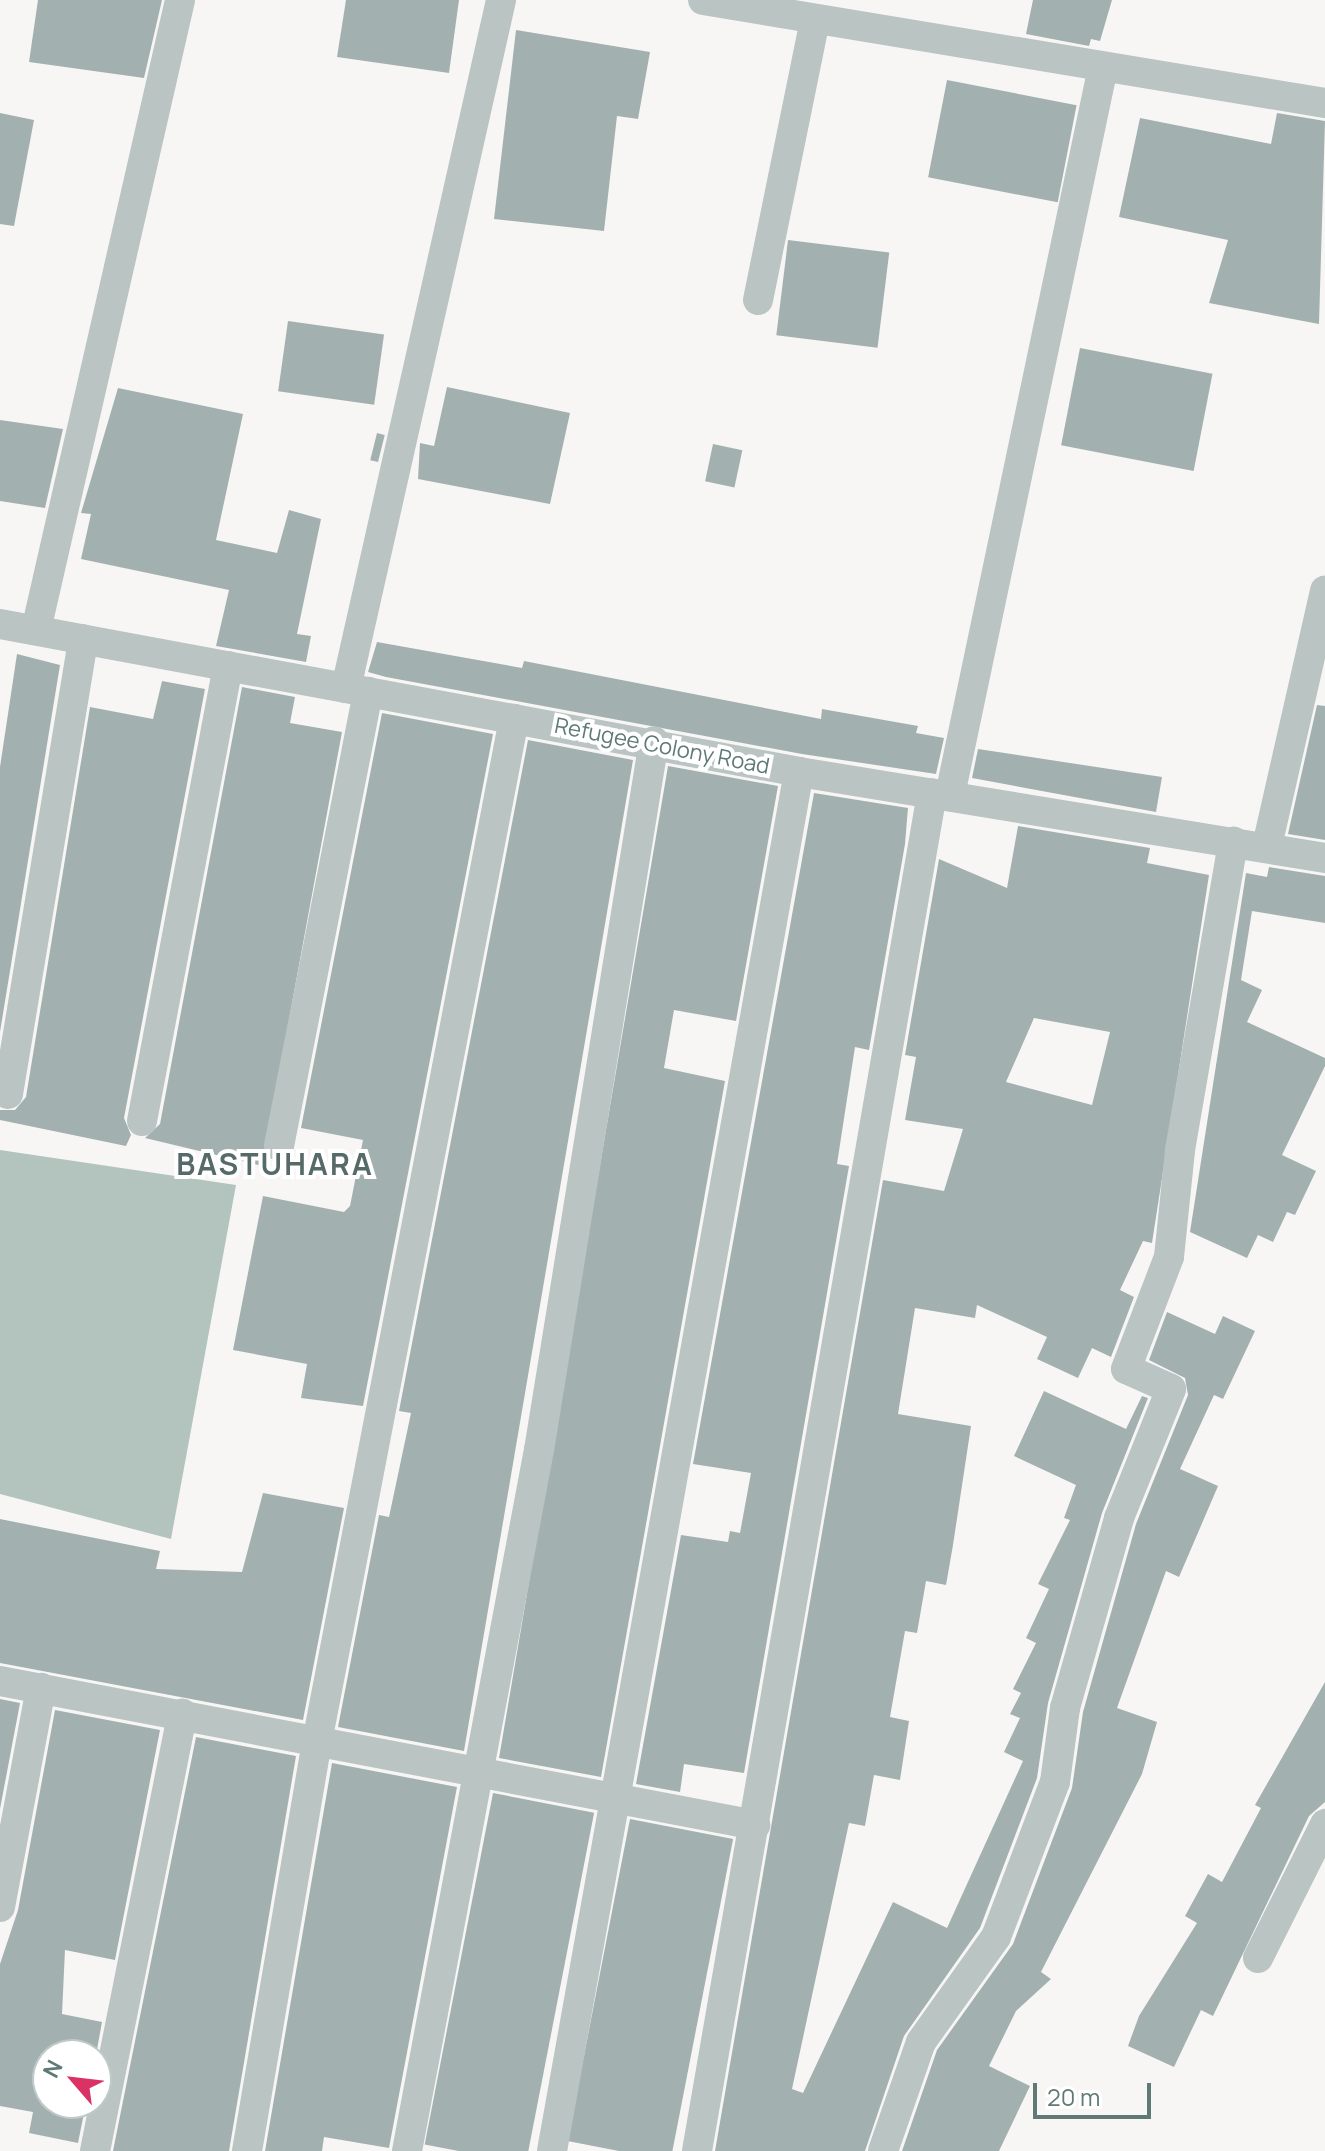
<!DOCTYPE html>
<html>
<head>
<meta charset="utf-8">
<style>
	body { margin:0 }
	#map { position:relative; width:1325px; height:2151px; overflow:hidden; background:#f8f6f5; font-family:Manrope,sans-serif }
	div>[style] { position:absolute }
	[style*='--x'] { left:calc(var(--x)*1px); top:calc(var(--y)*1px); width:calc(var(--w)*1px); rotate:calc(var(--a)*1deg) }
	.water>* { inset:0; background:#b3c4bf }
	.building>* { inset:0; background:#a2b1b0; transform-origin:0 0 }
	.minor>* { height:30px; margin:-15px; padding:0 15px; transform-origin:15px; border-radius:15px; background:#bac4c3 }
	span { translate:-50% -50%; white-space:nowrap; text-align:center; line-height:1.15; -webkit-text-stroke:8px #fff; paint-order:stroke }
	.street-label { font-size:22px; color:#5f7977 }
	.district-label { font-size:30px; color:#566a68; font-weight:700; letter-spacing:2px }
	.north { position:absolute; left:32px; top:2039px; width:80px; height:80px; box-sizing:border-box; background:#fff; border:2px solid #bfc9c9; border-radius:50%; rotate:298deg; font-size:22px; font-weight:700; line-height:32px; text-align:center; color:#5f7977 }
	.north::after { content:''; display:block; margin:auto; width:28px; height:36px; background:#db3266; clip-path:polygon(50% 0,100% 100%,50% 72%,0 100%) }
	.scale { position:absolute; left:1033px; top:2083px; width:118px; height:36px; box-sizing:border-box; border:4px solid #5f7977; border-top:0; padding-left:10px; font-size:24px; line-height:28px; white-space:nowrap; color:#5f7977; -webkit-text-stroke:6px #fff; paint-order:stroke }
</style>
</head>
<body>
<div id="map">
	<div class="water">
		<div style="clip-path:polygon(0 1150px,236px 1185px,171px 1539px,0 1494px)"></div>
	</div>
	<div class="building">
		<div style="clip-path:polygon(38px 0,162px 0,144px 78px,29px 62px)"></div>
		<div style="clip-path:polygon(346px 0,459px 0,449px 73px,337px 57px)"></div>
		<div style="clip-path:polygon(1033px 0,1112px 0,1100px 41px,1091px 39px,1089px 46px,1026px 34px)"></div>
		<div style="clip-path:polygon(516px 30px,650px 52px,638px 119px,617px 116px,604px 231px,494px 219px)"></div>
		<div style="left:947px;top:80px;width:132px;height:99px;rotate:11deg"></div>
		<div style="clip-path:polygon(0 113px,34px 120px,14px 226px,0 224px)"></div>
		<div style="clip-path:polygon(1277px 113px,1325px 121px,1319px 324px,1209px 303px,1228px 240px,1119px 217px,1140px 118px,1271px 144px)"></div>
		<div style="left:788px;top:240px;width:102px;height:96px;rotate:7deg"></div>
		<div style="left:288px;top:321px;width:97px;height:71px;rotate:8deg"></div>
		<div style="left:1080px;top:348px;width:135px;height:99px;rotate:11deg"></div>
		<div style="clip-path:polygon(447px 387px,570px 413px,550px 504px,418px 479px,420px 443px,434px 446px)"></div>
		<div style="clip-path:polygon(118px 388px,243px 414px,216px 540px,277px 553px,289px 510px,321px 519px,297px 634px,311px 636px,306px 662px,216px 646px,229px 590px,81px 559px,91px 514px,81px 513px)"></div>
		<div style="clip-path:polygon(0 420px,63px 429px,45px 508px,0 501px)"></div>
		<div style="left:377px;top:433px;width:8px;height:28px;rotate:14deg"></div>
		<div style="left:713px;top:444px;width:30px;height:38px;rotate:12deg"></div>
		<div style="clip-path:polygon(377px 642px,522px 668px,524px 661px,821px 719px,822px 709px,918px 726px,916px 733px,944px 738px,936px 774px,802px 754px,386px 677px,368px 672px)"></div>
		<div style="clip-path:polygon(17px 654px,60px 665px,0 1032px,0 767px)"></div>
		<div style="clip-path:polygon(162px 681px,205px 689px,124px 1118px,131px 1135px,126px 1146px,0 1120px,0 1110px,15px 1110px,26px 1097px,90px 707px,153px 719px)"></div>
		<div style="clip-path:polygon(242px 687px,295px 697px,290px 723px,342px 732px,262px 1166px,145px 1138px,160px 1124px)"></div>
		<div style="clip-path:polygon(1317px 705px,1325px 706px,1325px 840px,1288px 834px)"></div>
		<div style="clip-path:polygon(382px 713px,493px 734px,363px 1406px,301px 1398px,307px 1364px,233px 1350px,263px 1196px,344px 1212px,350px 1206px,363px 1140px,301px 1128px)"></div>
		<div style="clip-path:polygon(528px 740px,633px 760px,464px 1751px,338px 1727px,379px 1515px,389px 1517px,411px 1413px,399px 1411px)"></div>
		<div style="clip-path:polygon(978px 749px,1162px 777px,1156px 812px,972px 778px)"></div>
		<div style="clip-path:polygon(668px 766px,778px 786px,736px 1021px,674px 1010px,664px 1068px,725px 1081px,601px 1777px,499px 1758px)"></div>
		<div style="clip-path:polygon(814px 793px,908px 808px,905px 844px,869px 1050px,855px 1047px,837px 1164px,849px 1166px,744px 1773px,684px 1764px,680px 1792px,636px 1784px,681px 1535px,728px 1542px,730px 1531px,740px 1533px,751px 1473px,693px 1464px)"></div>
		<div style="clip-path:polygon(evenodd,1018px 826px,1150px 848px,1147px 863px,1209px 875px,1152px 1243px,1143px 1241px,1120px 1290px,1134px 1297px,1111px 1357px,1092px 1348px,1078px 1378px,1037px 1359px,1047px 1337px,977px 1305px,975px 1318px,915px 1308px,898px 1414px,971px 1426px,953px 1545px,946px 1585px,926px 1581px,917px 1633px,905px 1631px,890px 1717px,909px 1721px,900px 1780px,874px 1775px,865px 1826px,849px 1823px,792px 2089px,803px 2093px,893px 1902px,947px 1928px,1023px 1761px,1004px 1752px,1020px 1718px,1010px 1714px,1021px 1693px,1013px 1689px,1036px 1643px,1026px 1638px,1049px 1589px,1038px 1584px,1070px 1520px,1064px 1518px,1076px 1485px,1014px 1456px,1044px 1391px,1126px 1429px,1142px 1396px,1148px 1398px,1102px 1513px,1048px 1703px,1037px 1778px,980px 1928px,904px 2036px,865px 2151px,715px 2151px,883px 1180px,944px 1191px,963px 1129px,905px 1120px,916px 1057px,905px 1055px,939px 859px,1007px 888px,1018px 826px,1034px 1018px,1110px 1032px,1092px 1105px,1006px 1082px,1034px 1018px)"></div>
		<div style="clip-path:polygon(1269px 867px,1325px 876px,1325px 923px,1252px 911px,1241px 980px,1262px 990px,1247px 1022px,1325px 1058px,1325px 1066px,1282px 1155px,1316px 1171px,1295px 1215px,1287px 1212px,1273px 1242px,1258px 1235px,1247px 1258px,1190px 1232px,1246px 873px,1267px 877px)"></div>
		<div style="clip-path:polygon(1167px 1312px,1215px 1334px,1223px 1316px,1255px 1331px,1223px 1399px,1214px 1395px,1180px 1469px,1218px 1486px,1179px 1577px,1166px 1571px,1117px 1708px,1157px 1722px,1142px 1774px,1041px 1972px,1051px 1979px,1016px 2011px,989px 2066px,1030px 2086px,999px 2151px,902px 2151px,937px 2050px,1013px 1944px,1072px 1788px,1083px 1712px,1136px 1524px,1188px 1395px,1185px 1378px,1149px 1360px)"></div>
		<div style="clip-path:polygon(263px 1493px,344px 1508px,303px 1720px,0 1663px,0 1519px,160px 1551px,156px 1569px,242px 1572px)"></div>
		<div style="clip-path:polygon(1325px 1682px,1325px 1802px,1309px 1816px,1213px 2016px,1201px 2010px,1174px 2067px,1128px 2046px,1139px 2016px,1197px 1923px,1185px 1916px,1208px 1874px,1222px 1882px,1261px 1808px,1255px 1805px)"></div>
		<div style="clip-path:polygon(0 1699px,20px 1703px,0 1809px)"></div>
		<div style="clip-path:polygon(55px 1710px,160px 1730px,115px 1960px,65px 1950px,62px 2014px,102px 2022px,96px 2055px,48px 2055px,48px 2103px,86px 2103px,78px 2143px,29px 2133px,33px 2112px,0 2106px,0 1964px,18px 1910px)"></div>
		<div style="clip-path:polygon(196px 1737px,296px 1756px,229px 2151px,113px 2151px)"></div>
		<div style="clip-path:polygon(332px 1763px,457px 1787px,389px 2148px,324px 2137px,322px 2151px,265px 2151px)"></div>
		<div style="left:493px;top:1793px;width:103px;height:358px;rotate:11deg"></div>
		<div style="left:630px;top:1819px;width:105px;height:328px;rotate:11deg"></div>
	</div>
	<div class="minor">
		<div style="--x:703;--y:0;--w:630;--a:9.4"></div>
		<div style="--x:758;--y:300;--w:286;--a:-78.5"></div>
		<div style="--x:0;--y:624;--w:813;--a:10.49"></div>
		<div style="--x:799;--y:772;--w:533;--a:9.29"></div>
		<div style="--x:36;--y:630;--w:646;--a:-77.12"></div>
		<div style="--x:346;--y:688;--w:705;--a:-77.3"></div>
		<div style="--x:950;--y:795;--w:739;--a:-78.13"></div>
		<div style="--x:1267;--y:846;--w:262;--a:-77.2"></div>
		<div style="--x:8;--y:1094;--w:461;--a:-80.6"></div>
		<div style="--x:142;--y:1121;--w:463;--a:-79.3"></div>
		<div style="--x:279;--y:1146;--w:463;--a:-78.9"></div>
		<div style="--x:0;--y:1681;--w:769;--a:10.8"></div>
		<div style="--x:0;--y:1907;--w:223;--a:-79.4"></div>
		<div style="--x:1258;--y:1958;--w:150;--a:-63.4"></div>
		<div style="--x:95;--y:2151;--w:446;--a:-78.7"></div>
		<div style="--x:247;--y:2151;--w:415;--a:-80.3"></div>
		<div style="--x:317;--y:1742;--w:1042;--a:-79.1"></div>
		<div style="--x:407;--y:2151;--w:713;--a:-79.34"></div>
		<div style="--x:539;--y:1450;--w:718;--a:-80.79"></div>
		<div style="--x:552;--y:2151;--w:1401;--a:-79.85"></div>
		<div style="--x:697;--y:2151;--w:1378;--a:-80.18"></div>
		<div style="--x:883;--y:2151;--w:115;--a:-70.8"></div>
		<div style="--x:921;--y:2042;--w:129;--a:-54.5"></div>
		<div style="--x:996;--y:1937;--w:166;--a:-69.2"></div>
		<div style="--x:1055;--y:1782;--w:75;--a:-82.3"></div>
		<div style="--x:1065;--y:1708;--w:198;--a:-74.1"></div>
		<div style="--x:1119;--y:1518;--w:139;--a:-68"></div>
		<div style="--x:1171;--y:1389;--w:49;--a:-156"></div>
		<div style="--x:1126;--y:1369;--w:120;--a:-69"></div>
		<div style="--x:1169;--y:1257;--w:108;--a:-84.1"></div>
		<div style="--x:1180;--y:1150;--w:313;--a:-80.2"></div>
	</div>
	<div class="street-label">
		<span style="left:662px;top:746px;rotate:11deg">Refugee Colony Road</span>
	</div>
	<div class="district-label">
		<span style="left:275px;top:1164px">BASTUHARA</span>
	</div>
	<div class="north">N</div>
	<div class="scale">20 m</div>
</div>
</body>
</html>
